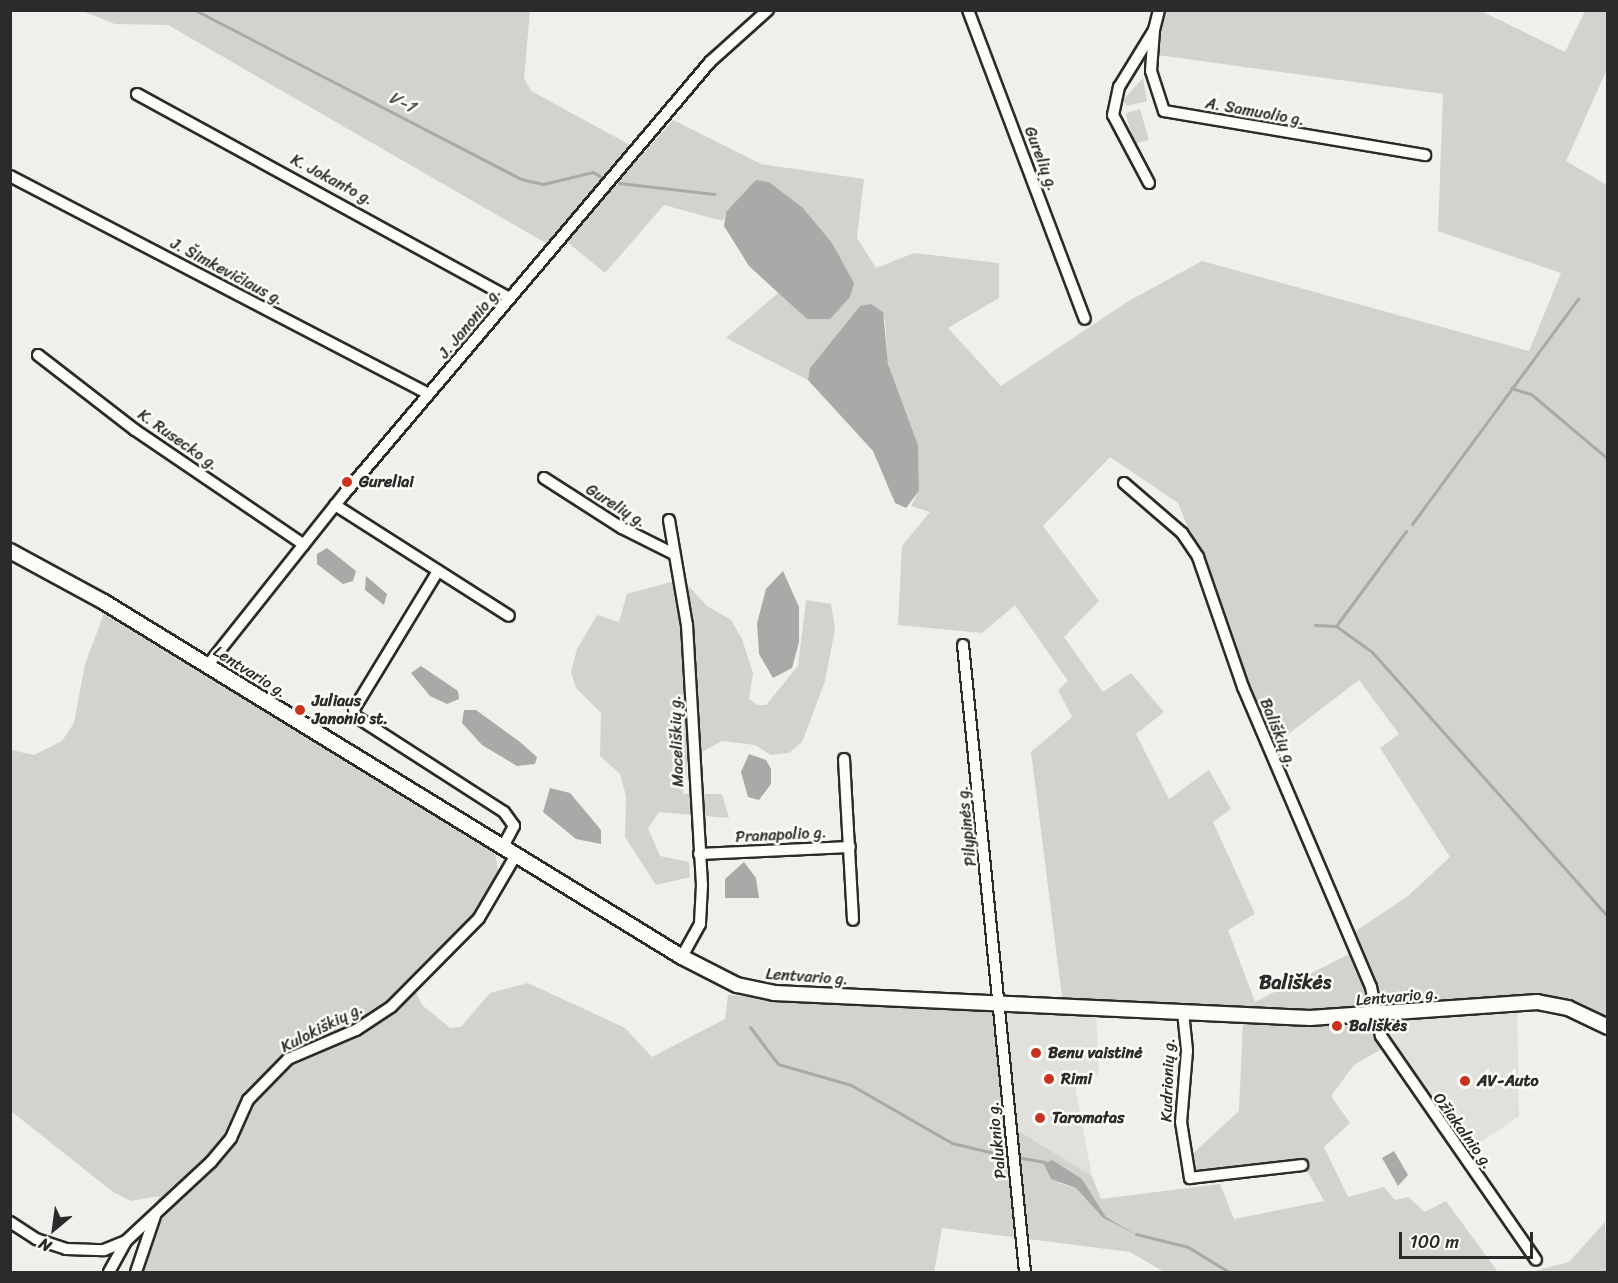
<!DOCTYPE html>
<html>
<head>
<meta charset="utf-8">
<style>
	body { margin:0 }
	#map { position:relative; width:1618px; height:1283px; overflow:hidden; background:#f0efeb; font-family:Sriracha,sans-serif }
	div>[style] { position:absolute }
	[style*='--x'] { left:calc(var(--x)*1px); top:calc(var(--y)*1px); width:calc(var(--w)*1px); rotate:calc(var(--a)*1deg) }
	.built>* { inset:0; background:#e1e0dc }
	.green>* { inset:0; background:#d3d2cf; transform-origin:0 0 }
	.water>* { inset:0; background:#aaa9a7 }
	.stream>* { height:3px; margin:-1.5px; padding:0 1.5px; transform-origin:1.5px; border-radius:1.5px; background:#aaa9a7 }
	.roads { filter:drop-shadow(2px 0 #2b2b2b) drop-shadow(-2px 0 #2b2b2b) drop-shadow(0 2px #2b2b2b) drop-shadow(0 -2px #2b2b2b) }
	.minor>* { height:10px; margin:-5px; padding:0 5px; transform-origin:5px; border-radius:5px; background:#fdfcf7 }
	.major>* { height:14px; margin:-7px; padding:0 7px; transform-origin:7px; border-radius:7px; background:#fdfcf7 }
	.dots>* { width:16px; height:16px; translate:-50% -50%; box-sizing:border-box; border:3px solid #fdfcf7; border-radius:50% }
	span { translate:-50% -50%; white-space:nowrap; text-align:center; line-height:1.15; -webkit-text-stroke:5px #fdfcf7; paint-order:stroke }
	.street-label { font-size:16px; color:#2b2b2b }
	.poi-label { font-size:16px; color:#2b2b2b; font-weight:700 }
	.left { translate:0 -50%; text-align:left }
	.water-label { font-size:18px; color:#575756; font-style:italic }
	.quarter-label { font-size:20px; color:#2b2b2b; font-weight:700 }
	.frame { position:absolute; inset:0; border:12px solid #2b2b2b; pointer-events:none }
	.north { position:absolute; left:24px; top:1199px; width:60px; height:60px; -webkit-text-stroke:4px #fdfcf7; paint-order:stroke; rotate:209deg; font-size:16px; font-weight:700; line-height:24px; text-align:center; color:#2b2b2b }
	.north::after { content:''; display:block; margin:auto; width:21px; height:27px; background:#2b2b2b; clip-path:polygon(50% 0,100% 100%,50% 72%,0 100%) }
	.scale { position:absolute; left:1399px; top:1232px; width:134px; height:27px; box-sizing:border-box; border:3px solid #2b2b2b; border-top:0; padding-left:8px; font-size:18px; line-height:21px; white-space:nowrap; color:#2b2b2b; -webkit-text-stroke:4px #fdfcf7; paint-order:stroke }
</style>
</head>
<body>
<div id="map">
	<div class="built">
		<div style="clip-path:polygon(1517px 1008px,1519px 1116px,1466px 1153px,1385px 1047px,1371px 1020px)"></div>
		<div style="clip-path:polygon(1013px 1010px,1096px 1014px,1099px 1075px,1073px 1076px,1092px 1176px,1017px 1130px,1006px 1016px)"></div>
	</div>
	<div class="green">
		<div style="clip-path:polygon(82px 11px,530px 11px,524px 78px,531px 91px,632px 146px,549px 245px,168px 25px,115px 24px)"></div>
		<div style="clip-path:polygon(1166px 11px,1481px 11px,1565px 52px,1585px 11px,1607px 11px,1607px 69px,1566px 161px,1607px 185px,1607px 1017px,1538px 996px,1379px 1006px,1353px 933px,1408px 896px,1450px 857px,1380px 748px,1399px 734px,1359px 680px,1274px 745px,1178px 503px,1110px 457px,1043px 526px,1099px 601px,1064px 637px,1103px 692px,1131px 673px,1164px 712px,1136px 734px,1169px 799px,1209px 770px,1231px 809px,1213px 822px,1255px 914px,1228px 930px,1255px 1002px,1349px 954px,1368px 998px,1363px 1011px,1296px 1012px,1062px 997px,1031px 752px,1072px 717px,1058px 690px,1068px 681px,1015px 605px,982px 633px,898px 625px,902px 546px,930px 512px,911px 506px,919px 491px,918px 445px,888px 364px,885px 320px,860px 306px,810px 368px,808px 380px,726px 338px,779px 292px,807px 319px,802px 207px,769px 182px,726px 212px,723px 221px,664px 205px,605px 273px,566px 241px,673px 120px,761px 164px,864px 179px,857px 238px,876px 268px,914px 253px,999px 263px,999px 298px,948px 328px,1001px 386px,1127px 302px,1202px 261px,1529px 351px,1561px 273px,1438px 231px,1443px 94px,1157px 55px)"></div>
		<div style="clip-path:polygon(1143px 78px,1147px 101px,1127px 106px,1123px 100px)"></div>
		<div style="left:1140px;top:109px;width:32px;height:15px;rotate:74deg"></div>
		<div style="clip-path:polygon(682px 579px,707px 606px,731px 620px,742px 639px,753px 673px,749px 699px,757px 705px,766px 705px,798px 666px,806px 600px,831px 604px,835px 629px,825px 681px,802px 742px,789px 753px,771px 755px,755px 745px,722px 741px,688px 759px,683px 794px,722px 794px,729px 818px,659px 812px,648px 828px,660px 856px,689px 862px,690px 877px,656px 885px,625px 837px,626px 796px,620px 774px,600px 756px,601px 713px,576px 688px,571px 672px,577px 649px,597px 615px,619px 622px,627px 594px)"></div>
		<div style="clip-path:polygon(evenodd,105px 611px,495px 852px,499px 876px,484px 905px,417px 972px,415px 990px,422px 1005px,450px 1028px,461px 1027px,490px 993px,528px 983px,625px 1028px,652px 1057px,725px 1019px,728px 995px,987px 1010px,995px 1017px,1008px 1130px,1017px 1130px,1092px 1176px,1101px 1199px,1220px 1184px,1234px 1219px,1324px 1201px,1303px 1163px,1198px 1176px,1188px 1158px,1239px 1111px,1243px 1020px,1371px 1020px,1385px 1047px,1354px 1065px,1331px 1096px,1350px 1123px,1324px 1147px,1348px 1197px,1384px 1187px,1395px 1200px,1408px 1197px,1425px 1212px,1446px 1201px,1498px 1272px,1164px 1272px,1130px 1252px,942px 1228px,934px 1272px,132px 1272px,159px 1196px,131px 1201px,113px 1192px,11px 1111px,11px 750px,34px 755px,62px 741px,74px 723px,85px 664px,105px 611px,1082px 1179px,1106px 1217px,1128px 1229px,1103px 1218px,1076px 1188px,1058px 1183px,1082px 1179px)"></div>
		<div style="clip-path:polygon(1605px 1222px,1607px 1272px,1531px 1272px,1569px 1262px)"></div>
	</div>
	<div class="water">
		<div style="clip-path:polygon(756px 180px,769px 182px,802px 207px,832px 243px,854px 283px,850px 297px,830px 319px,807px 319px,749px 266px,724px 226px,726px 212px)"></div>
		<div style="clip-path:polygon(871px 304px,883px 312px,888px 364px,918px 445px,919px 491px,906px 508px,895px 503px,873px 451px,808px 380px,810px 368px,860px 306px)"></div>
		<div style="clip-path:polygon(327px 548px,356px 571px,353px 581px,343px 584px,317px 564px,317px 554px)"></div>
		<div style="clip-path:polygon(783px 571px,799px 607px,799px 642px,792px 668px,773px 678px,759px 654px,757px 623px,766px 589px)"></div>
		<div style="clip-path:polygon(366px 576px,387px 594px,384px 605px,365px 590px)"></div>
		<div style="clip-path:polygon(421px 666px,458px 691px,459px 699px,447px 704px,430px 696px,411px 673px)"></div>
		<div style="clip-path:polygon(464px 710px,476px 710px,520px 742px,537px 757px,535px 764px,517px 766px,482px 745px,462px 723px)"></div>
		<div style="clip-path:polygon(749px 754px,766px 760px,771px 769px,771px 784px,759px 800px,748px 797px,741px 772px)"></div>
		<div style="clip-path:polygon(550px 788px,570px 793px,601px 830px,601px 844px,576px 839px,543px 812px)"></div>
		<div style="clip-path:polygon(744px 862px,756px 878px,759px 898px,725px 898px,725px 879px)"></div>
		<div style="clip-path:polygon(1394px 1151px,1408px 1175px,1398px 1186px,1382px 1158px)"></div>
		<div style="clip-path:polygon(1052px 1160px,1082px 1179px,1106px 1217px,1136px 1234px,1103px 1218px,1076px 1188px,1051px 1179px,1044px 1164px)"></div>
	</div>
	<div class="stream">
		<div style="--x:195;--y:10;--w:367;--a:27.4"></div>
		<div style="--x:521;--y:179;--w:23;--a:13"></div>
		<div style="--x:543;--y:184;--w:51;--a:-13.5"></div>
		<div style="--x:593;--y:172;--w:12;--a:31"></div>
		<div style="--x:619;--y:183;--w:96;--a:6.6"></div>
		<div style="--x:1511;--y:388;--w:21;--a:17"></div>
		<div style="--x:1531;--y:394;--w:101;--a:40.2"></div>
		<div style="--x:1412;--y:524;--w:280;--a:-53.6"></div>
		<div style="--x:1315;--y:625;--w:21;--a:3"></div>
		<div style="--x:1336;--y:626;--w:44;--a:35.8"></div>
		<div style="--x:1372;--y:652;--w:355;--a:48.3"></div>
		<div style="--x:1336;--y:626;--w:118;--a:-53.6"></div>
		<div style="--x:750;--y:1027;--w:46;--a:52.9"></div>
		<div style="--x:778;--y:1064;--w:76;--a:16"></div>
		<div style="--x:851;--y:1085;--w:116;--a:29.9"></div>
		<div style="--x:952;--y:1143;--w:56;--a:13.5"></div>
		<div style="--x:1022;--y:1158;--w:23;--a:10"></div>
		<div style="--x:1136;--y:1234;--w:54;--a:14"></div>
		<div style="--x:1188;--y:1247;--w:48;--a:31.4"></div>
	</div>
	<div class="roads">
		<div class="minor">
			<div style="--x:968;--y:10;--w:330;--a:69.3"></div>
			<div style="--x:1154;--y:30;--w:41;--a:94.2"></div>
			<div style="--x:1151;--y:71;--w:42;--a:72"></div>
			<div style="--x:1164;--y:111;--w:265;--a:9.6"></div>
			<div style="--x:137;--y:94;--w:425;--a:28.7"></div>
			<div style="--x:10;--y:176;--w:472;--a:27.5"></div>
			<div style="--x:1149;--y:183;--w:77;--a:-117.9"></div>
			<div style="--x:1113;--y:115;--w:29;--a:-78"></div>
			<div style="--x:1119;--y:87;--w:67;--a:-58.4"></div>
			<div style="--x:1154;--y:30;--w:21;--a:-76"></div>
			<div style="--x:38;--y:355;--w:123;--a:37.7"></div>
			<div style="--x:135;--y:430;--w:204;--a:34.2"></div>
			<div style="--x:544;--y:478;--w:93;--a:32.7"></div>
			<div style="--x:622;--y:528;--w:58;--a:26.6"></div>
			<div style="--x:1124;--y:483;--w:77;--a:40.8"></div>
			<div style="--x:1182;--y:533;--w:29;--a:56"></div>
			<div style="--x:1198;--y:557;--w:138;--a:70.9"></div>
			<div style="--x:1243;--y:687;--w:326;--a:66.9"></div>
			<div style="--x:1371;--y:987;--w:50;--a:78.5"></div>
			<div style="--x:1381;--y:1036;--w:272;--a:55.3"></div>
			<div style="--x:335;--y:505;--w:206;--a:32.5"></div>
			<div style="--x:669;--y:520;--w:107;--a:80.3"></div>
			<div style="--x:687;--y:625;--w:260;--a:86.7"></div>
			<div style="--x:702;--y:885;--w:39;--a:93"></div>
			<div style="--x:700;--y:924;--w:38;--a:119"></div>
			<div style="--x:438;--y:571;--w:162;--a:121.3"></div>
			<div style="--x:354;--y:709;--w:7;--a:82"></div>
			<div style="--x:355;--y:716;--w:177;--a:32.8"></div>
			<div style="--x:504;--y:812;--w:17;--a:54"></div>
			<div style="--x:514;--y:826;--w:24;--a:118"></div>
			<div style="--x:963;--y:645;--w:630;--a:84.35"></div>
			<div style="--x:208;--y:665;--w:220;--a:-51.5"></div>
			<div style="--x:345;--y:493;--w:565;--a:-49.74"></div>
			<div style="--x:710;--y:62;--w:78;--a:-41.9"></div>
			<div style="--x:844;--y:759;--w:161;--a:86.8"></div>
			<div style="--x:699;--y:854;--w:151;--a:-2.7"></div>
			<div style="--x:1183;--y:1012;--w:39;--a:84"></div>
			<div style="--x:1187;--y:1051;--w:71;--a:94.8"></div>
			<div style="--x:1181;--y:1122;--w:57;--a:80.9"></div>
			<div style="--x:1190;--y:1178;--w:113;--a:-6.6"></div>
			<div style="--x:10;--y:1222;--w:31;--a:33"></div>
			<div style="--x:36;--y:1239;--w:32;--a:18"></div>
			<div style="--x:66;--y:1249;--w:38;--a:2"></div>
			<div style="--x:104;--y:1250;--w:24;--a:-22"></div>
			<div style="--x:126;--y:1241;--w:116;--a:-42.9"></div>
			<div style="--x:211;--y:1162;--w:31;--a:-50"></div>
			<div style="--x:231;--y:1138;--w:42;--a:-65.9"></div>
			<div style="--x:248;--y:1100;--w:57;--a:-45.7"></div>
			<div style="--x:288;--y:1059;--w:74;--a:-23.1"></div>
			<div style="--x:356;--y:1030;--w:42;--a:-33.3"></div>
			<div style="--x:391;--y:1007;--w:125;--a:-45.3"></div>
			<div style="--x:479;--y:918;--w:73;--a:-59.6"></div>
			<div style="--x:109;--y:1272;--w:35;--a:-61"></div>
			<div style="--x:136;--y:1272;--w:59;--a:-71.3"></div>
		</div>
		<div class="major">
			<div style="--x:10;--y:551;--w:107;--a:28.5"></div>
			<div style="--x:104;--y:602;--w:678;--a:31.56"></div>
			<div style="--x:682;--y:957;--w:62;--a:27"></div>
			<div style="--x:737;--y:985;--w:38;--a:12"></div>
			<div style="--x:774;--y:993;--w:537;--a:2.67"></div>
			<div style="--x:1310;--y:1018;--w:228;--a:-4"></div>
			<div style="--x:1537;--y:1002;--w:32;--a:11"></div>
			<div style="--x:1568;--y:1008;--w:44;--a:25.4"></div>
		</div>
	</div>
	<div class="dots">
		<div style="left:347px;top:482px;background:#c8321e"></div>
		<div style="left:300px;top:710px;background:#c8321e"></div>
		<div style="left:1337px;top:1026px;background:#c8321e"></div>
		<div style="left:1036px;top:1053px;background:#c8321e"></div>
		<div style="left:1049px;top:1079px;background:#c8321e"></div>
		<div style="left:1465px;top:1081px;background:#c8321e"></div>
		<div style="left:1040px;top:1118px;background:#c8321e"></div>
	</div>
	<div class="street-label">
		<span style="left:1255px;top:112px;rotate:10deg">A. Samuolio g.</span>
		<span style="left:1041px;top:159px;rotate:69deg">Gurelių g.</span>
		<span style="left:332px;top:180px;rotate:28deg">K. Jokanto g.</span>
		<span style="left:227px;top:272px;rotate:28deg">J. Šimkevičiaus g.</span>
		<span style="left:470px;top:323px;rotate:-50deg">J. Janonio g.</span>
		<span style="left:178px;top:440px;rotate:35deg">K. Rusecko g.</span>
		<span style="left:616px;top:506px;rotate:32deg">Gurelių g.</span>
		<span style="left:250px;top:672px;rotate:32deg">Lentvario g.</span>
		<span style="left:1278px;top:733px;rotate:68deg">Bališkių g.</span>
		<span style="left:677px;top:741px;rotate:-92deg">Maceliškių g.</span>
		<span style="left:967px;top:826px;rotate:-96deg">Pilypinės g.</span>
		<span style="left:781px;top:835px;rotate:-3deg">Pranapolio g.</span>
		<span style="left:807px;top:977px;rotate:4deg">Lentvario g.</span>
		<span style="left:1397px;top:997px;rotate:-5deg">Lentvario g.</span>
		<span style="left:322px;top:1028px;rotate:-27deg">Kulokiškių g.</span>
		<span style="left:1168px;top:1080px;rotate:-88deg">Kudrionių g.</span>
		<span style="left:1463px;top:1131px;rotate:54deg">Ožiakalnio g.</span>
		<span style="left:997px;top:1140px;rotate:-96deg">Paluknio g.</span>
	</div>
	<div class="poi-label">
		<span class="left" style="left:359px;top:482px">Gureliai</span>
		<span class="left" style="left:312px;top:710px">Juliaus<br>Janonio st.</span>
		<span class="left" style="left:1349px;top:1026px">Bališkės</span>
		<span class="left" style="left:1048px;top:1053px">Benu vaistinė</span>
		<span class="left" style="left:1061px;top:1079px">Rimi</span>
		<span class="left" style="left:1477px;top:1081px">AV-Auto</span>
		<span class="left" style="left:1052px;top:1118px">Taromatas</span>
	</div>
	<div class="water-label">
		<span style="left:402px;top:102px;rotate:27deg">V-1</span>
	</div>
	<div class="quarter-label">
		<span style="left:1295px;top:982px">Bališkės</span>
	</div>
	<div class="frame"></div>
	<div class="north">N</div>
	<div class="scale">100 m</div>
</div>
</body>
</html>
